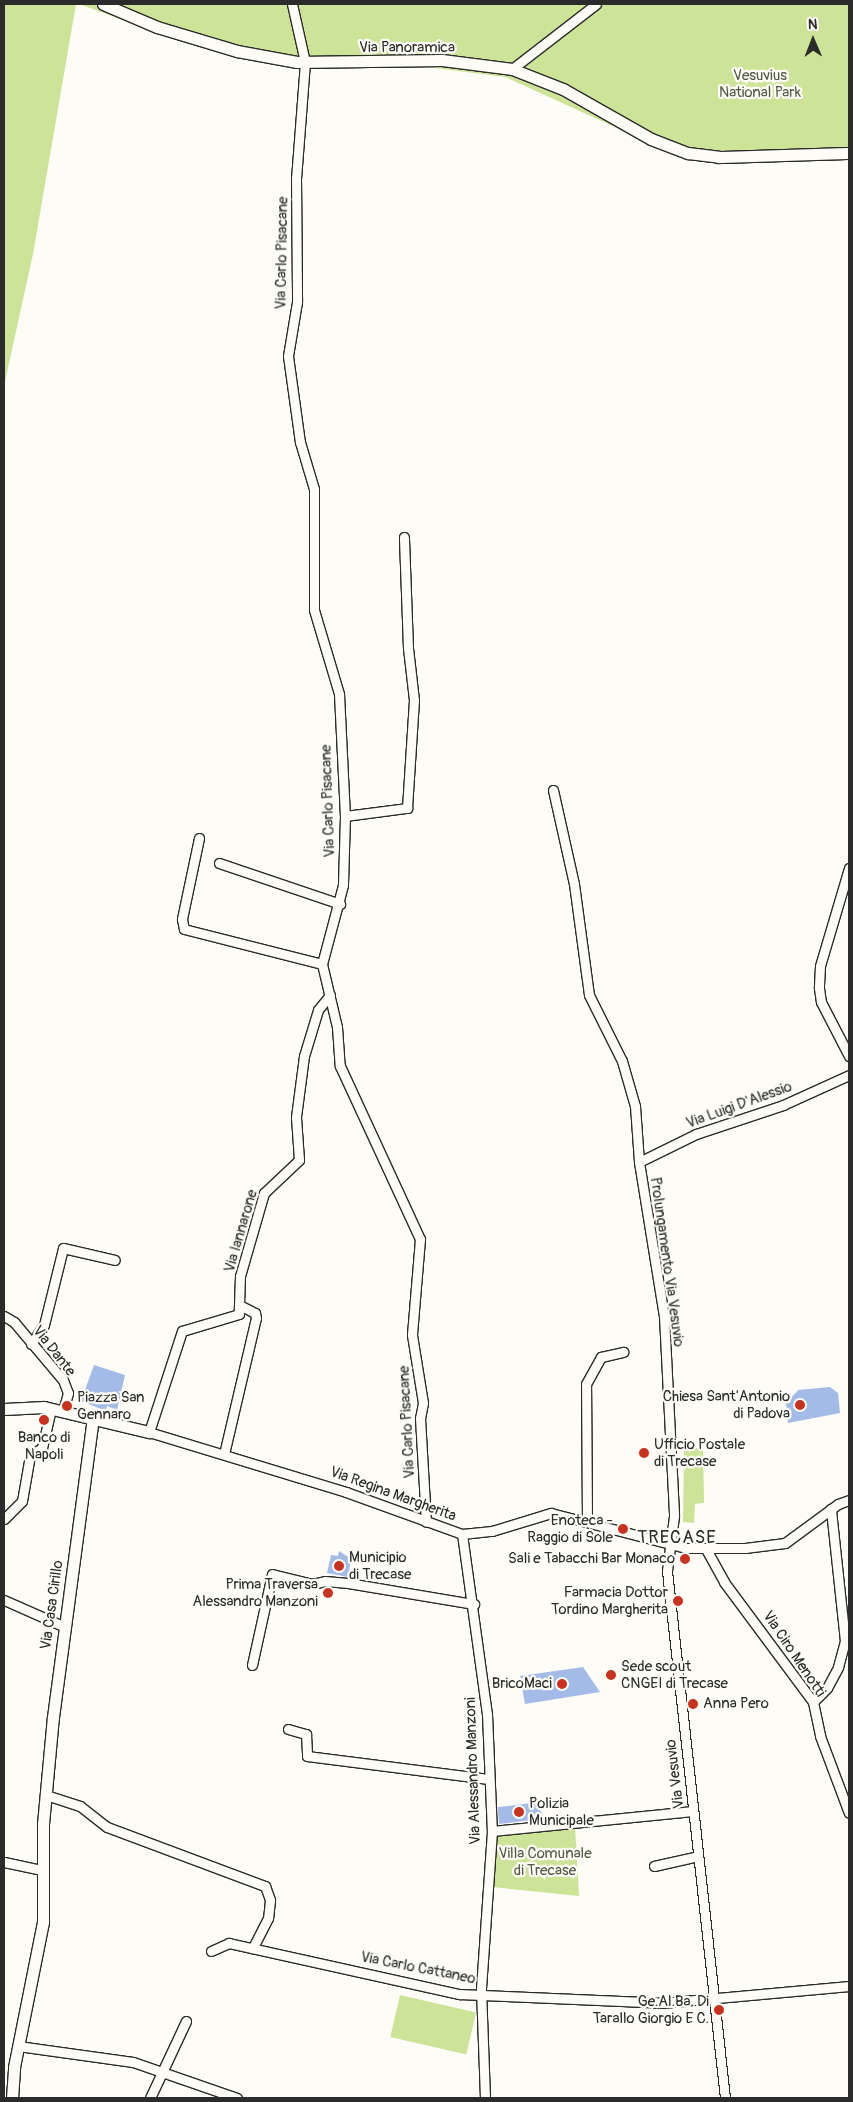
<!DOCTYPE html>
<html>
<head>
<meta charset="utf-8">
<style>
	body { margin:0 }
	#map { position:relative; width:853px; height:2102px; overflow:hidden; background:#fdfcf7; font-family:Pangolin,sans-serif }
	div>[style] { position:absolute }
	[style*='--x'] { left:calc(var(--x)*1px); top:calc(var(--y)*1px); width:calc(var(--w)*1px); rotate:calc(var(--a)*1deg) }
	.green>* { inset:0; background:#cde398; transform-origin:0 0 }
	.building>* { inset:0; background:#a4bbe8; transform-origin:0 0 }
	.roads { filter:drop-shadow(1px 0 #2b2b2b) drop-shadow(-1px 0 #2b2b2b) drop-shadow(0 1px #2b2b2b) drop-shadow(0 -1px #2b2b2b) }
	.minor>* { height:9px; margin:-4.5px; padding:0 4.5px; transform-origin:4.5px; border-radius:4.5px; background:#fdfcf7 }
	.tertiary>* { height:11px; margin:-5.5px; padding:0 5.5px; transform-origin:5.5px; border-radius:5.5px; background:#fdfcf7 }
	.dots>* { width:14px; height:14px; translate:-50% -50%; box-sizing:border-box; border:2px solid #fdfcf7; border-radius:50% }
	span { translate:-50% -50%; white-space:nowrap; text-align:center; line-height:1.15; -webkit-text-stroke:4.5px #fdfcf7; paint-order:stroke }
	.street-label { font-size:15px; color:#2b2b2b }
	.park-label { font-size:15px; color:#545946 }
	.poi-label { font-size:15px; color:#2b2b2b }
	.right { translate:-100% -50%; text-align:right }
	.left { translate:0 -50%; text-align:left }
	.quarter-label { font-size:18px; color:#2b2b2b; letter-spacing:1px }
	.frame { position:absolute; inset:0; border:5px solid #2b2b2b; pointer-events:none }
	.north { position:absolute; left:788px; top:15px; width:50px; height:50px; -webkit-text-stroke:4px #fdfcf7; paint-order:stroke; rotate:359deg; font-size:14px; font-weight:700; line-height:20px; text-align:center; color:#2b2b2b }
	.north::after { content:''; display:block; margin:auto; width:18px; height:22px; background:#2b2b2b; clip-path:polygon(50% 0,100% 100%,50% 72%,0 100%) }
</style>
</head>
<body>
<div id="map">
	<div class="green">
		<div style="clip-path:polygon(4px 4px,76px 4px,33px 254px,4px 386px)"></div>
		<div style="clip-path:polygon(79px 4px,849px 4px,849px 160px,715px 163px,674px 154px,505px 77px,427px 67px,260px 61px,188px 44px)"></div>
		<div style="clip-path:polygon(684px 1448px,703px 1448px,704px 1503px,695px 1504px,694px 1523px,683px 1522px)"></div>
		<div style="clip-path:polygon(575px 1827px,579px 1896px,492px 1887px,496px 1834px)"></div>
		<div style="left:400px;top:1995px;width:78px;height:43px;rotate:13deg"></div>
	</div>
	<div class="building">
		<div style="clip-path:polygon(94px 1365px,125px 1375px,117px 1410px,107px 1406px,106px 1411px,81px 1401px)"></div>
		<div style="clip-path:polygon(830px 1387px,838px 1393px,840px 1413px,788px 1423px,786px 1404px,798px 1390px)"></div>
		<div style="clip-path:polygon(339px 1551px,351px 1559px,348px 1577px,327px 1573px,331px 1555px,338px 1556px)"></div>
		<div style="clip-path:polygon(583px 1667px,600px 1692px,525px 1704px,520px 1676px)"></div>
		<div style="left:540px;top:1802px;width:17px;height:43px;rotate:83deg"></div>
	</div>
	<div class="roads">
		<div class="minor">
			<div style="--x:292;--y:4;--w:59;--a:77.4"></div>
			<div style="--x:305;--y:62;--w:116;--a:94.4"></div>
			<div style="--x:296;--y:178;--w:124;--a:89.5"></div>
			<div style="--x:297;--y:302;--w:55;--a:99.5"></div>
			<div style="--x:288;--y:356;--w:87;--a:82.1"></div>
			<div style="--x:300;--y:442;--w:49;--a:73.4"></div>
			<div style="--x:314;--y:489;--w:121;--a:90"></div>
			<div style="--x:314;--y:610;--w:88;--a:73.4"></div>
			<div style="--x:339;--y:694;--w:122;--a:87.2"></div>
			<div style="--x:345;--y:816;--w:69;--a:91.7"></div>
			<div style="--x:343;--y:885;--w:82;--a:104.9"></div>
			<div style="--x:322;--y:964;--w:65;--a:76.6"></div>
			<div style="--x:337;--y:1027;--w:39;--a:86"></div>
			<div style="--x:340;--y:1066;--w:191;--a:65.2"></div>
			<div style="--x:420;--y:1239;--w:96;--a:94.8"></div>
			<div style="--x:412;--y:1335;--w:69;--a:80.8"></div>
			<div style="--x:423;--y:1403;--w:15;--a:101"></div>
			<div style="--x:420;--y:1418;--w:104;--a:86.7"></div>
			<div style="--x:512;--y:69;--w:106;--a:-37.7"></div>
			<div style="--x:553;--y:790;--w:96;--a:77.4"></div>
			<div style="--x:574;--y:884;--w:112;--a:82.3"></div>
			<div style="--x:589;--y:995;--w:74;--a:63.4"></div>
			<div style="--x:622;--y:1061;--w:47;--a:73.9"></div>
			<div style="--x:635;--y:1106;--w:56;--a:85.9"></div>
			<div style="--x:639;--y:1162;--w:156;--a:80.8"></div>
			<div style="--x:664;--y:1316;--w:200;--a:87.1"></div>
			<div style="--x:674;--y:1516;--w:55;--a:97.3"></div>
			<div style="--x:667;--y:1571;--w:530;--a:83.72"></div>
			<div style="--x:345;--y:816;--w:63;--a:-7.4"></div>
			<div style="--x:407;--y:808;--w:108;--a:-86.3"></div>
			<div style="--x:414;--y:700;--w:52;--a:-96.6"></div>
			<div style="--x:408;--y:648;--w:111;--a:-92.1"></div>
			<div style="--x:199;--y:838;--w:83;--a:101.9"></div>
			<div style="--x:182;--y:919;--w:10;--a:79"></div>
			<div style="--x:184;--y:929;--w:142;--a:14.2"></div>
			<div style="--x:219;--y:863;--w:128;--a:18.7"></div>
			<div style="--x:849;--y:868;--w:102;--a:106.5"></div>
			<div style="--x:820;--y:966;--w:22;--a:93"></div>
			<div style="--x:819;--y:988;--w:14;--a:82"></div>
			<div style="--x:821;--y:1002;--w:61;--a:62.6"></div>
			<div style="--x:330;--y:995;--w:19;--a:129"></div>
			<div style="--x:318;--y:1010;--w:48;--a:106.9"></div>
			<div style="--x:304;--y:1056;--w:62;--a:97.5"></div>
			<div style="--x:296;--y:1117;--w:43;--a:86"></div>
			<div style="--x:299;--y:1160;--w:48;--a:136.7"></div>
			<div style="--x:264;--y:1193;--w:86;--a:106.1"></div>
			<div style="--x:240;--y:1276;--w:38;--a:92"></div>
			<div style="--x:239;--y:1314;--w:59;--a:163.4"></div>
			<div style="--x:182;--y:1331;--w:106;--a:108.1"></div>
			<div style="--x:149;--y:1432;--w:206;--a:16.9"></div>
			<div style="--x:346;--y:1492;--w:123;--a:19.9"></div>
			<div style="--x:462;--y:1534;--w:30;--a:-6"></div>
			<div style="--x:492;--y:1531;--w:62;--a:-17"></div>
			<div style="--x:551;--y:1513;--w:139;--a:14.5"></div>
			<div style="--x:686;--y:1548;--w:59;--a:0"></div>
			<div style="--x:745;--y:1548;--w:40;--a:-7.1"></div>
			<div style="--x:785;--y:1543;--w:66;--a:-36.3"></div>
			<div style="--x:838;--y:1504;--w:12;--a:-20"></div>
			<div style="--x:639;--y:1162;--w:64;--a:-26.2"></div>
			<div style="--x:696;--y:1134;--w:92;--a:-18.4"></div>
			<div style="--x:783;--y:1105;--w:72;--a:-24.4"></div>
			<div style="--x:4;--y:1316;--w:12;--a:31"></div>
			<div style="--x:14;--y:1322;--w:76;--a:49.8"></div>
			<div style="--x:63;--y:1380;--w:14;--a:69"></div>
			<div style="--x:68;--y:1393;--w:19;--a:106"></div>
			<div style="--x:31;--y:1344;--w:23;--a:-56"></div>
			<div style="--x:44;--y:1325;--w:79;--a:-76.1"></div>
			<div style="--x:63;--y:1248;--w:53;--a:13"></div>
			<div style="--x:224;--y:1454;--w:140;--a:-76.8"></div>
			<div style="--x:256;--y:1318;--w:5;--a:-101"></div>
			<div style="--x:255;--y:1313;--w:16;--a:-153"></div>
			<div style="--x:4;--y:1519;--w:25;--a:-45"></div>
			<div style="--x:22;--y:1501;--w:47;--a:-80.1"></div>
			<div style="--x:30;--y:1455;--w:14;--a:-30"></div>
			<div style="--x:42;--y:1448;--w:40;--a:-77"></div>
			<div style="--x:587;--y:1521;--w:137;--a:-90.4"></div>
			<div style="--x:586;--y:1384;--w:31;--a:-61"></div>
			<div style="--x:601;--y:1357;--w:23;--a:-13"></div>
			<div style="--x:462;--y:1534;--w:182;--a:82.1"></div>
			<div style="--x:487;--y:1714;--w:117;--a:87.6"></div>
			<div style="--x:492;--y:1831;--w:158;--a:94"></div>
			<div style="--x:481;--y:1989;--w:109;--a:87.9"></div>
			<div style="--x:706;--y:1549;--w:38;--a:61"></div>
			<div style="--x:724;--y:1582;--w:149;--a:53.4"></div>
			<div style="--x:813;--y:1702;--w:35;--a:78"></div>
			<div style="--x:820;--y:1736;--w:82;--a:69.4"></div>
			<div style="--x:4;--y:1600;--w:64;--a:23.8"></div>
			<div style="--x:252;--y:1665;--w:93;--a:-77.6"></div>
			<div style="--x:272;--y:1574;--w:41;--a:14"></div>
			<div style="--x:312;--y:1584;--w:13;--a:-13"></div>
			<div style="--x:325;--y:1581;--w:23;--a:5"></div>
			<div style="--x:348;--y:1583;--w:128;--a:9.5"></div>
			<div style="--x:813;--y:1702;--w:20;--a:-45"></div>
			<div style="--x:827;--y:1688;--w:24;--a:-62"></div>
			<div style="--x:838;--y:1667;--w:27;--a:-75"></div>
			<div style="--x:845;--y:1641;--w:133;--a:-96.1"></div>
			<div style="--x:288;--y:1729;--w:19;--a:16"></div>
			<div style="--x:306;--y:1734;--w:22;--a:87"></div>
			<div style="--x:307;--y:1756;--w:183;--a:7.2"></div>
			<div style="--x:46;--y:1795;--w:36;--a:18"></div>
			<div style="--x:80;--y:1806;--w:34;--a:38"></div>
			<div style="--x:107;--y:1827;--w:169;--a:20.5"></div>
			<div style="--x:265;--y:1886;--w:15;--a:70"></div>
			<div style="--x:270;--y:1900;--w:18;--a:96"></div>
			<div style="--x:268;--y:1918;--w:34;--a:117"></div>
			<div style="--x:492;--y:1831;--w:202;--a:-5.7"></div>
			<div style="--x:4;--y:1862;--w:39;--a:12"></div>
			<div style="--x:654;--y:1866;--w:45;--a:-12.8"></div>
			<div style="--x:211;--y:1951;--w:20;--a:-24"></div>
			<div style="--x:229;--y:1943;--w:236;--a:12.5"></div>
			<div style="--x:459;--y:1994;--w:203;--a:2.5"></div>
			<div style="--x:662;--y:2003;--w:188;--a:-5.2"></div>
			<div style="--x:18;--y:2046;--w:116;--a:7.9"></div>
			<div style="--x:133;--y:2062;--w:110;--a:19.1"></div>
			<div style="--x:150;--y:2098;--w:85;--a:-64.9"></div>
		</div>
		<div class="tertiary">
			<div style="--x:103;--y:4;--w:59;--a:23.1"></div>
			<div style="--x:157;--y:27;--w:84;--a:16.7"></div>
			<div style="--x:237;--y:51;--w:61;--a:10.4"></div>
			<div style="--x:297;--y:62;--w:145;--a:-0.8"></div>
			<div style="--x:442;--y:60;--w:71;--a:7.3"></div>
			<div style="--x:512;--y:69;--w:55;--a:21.4"></div>
			<div style="--x:563;--y:89;--w:101;--a:29.6"></div>
			<div style="--x:651;--y:139;--w:40;--a:21"></div>
			<div style="--x:688;--y:153;--w:31;--a:7"></div>
			<div style="--x:719;--y:157;--w:130;--a:-1.8"></div>
			<div style="--x:4;--y:1409;--w:40;--a:-2.9"></div>
			<div style="--x:44;--y:1407;--w:108;--a:13.4"></div>
			<div style="--x:12;--y:2098;--w:31;--a:-86"></div>
			<div style="--x:14;--y:2067;--w:148;--a:-78.7"></div>
			<div style="--x:43;--y:1922;--w:98;--a:-90"></div>
			<div style="--x:43;--y:1824;--w:107;--a:-84.7"></div>
			<div style="--x:53;--y:1717;--w:301;--a:-82.4"></div>
		</div>
	</div>
	<div class="dots">
		<div style="left:800px;top:1405px;background:#c8321e"></div>
		<div style="left:67px;top:1406px;background:#c8321e"></div>
		<div style="left:44px;top:1420px;background:#c8321e"></div>
		<div style="left:644px;top:1453px;background:#c8321e"></div>
		<div style="left:623px;top:1529px;background:#c8321e"></div>
		<div style="left:685px;top:1559px;background:#c8321e"></div>
		<div style="left:339px;top:1566px;background:#c8321e"></div>
		<div style="left:328px;top:1593px;background:#c8321e"></div>
		<div style="left:678px;top:1601px;background:#c8321e"></div>
		<div style="left:611px;top:1675px;background:#c8321e"></div>
		<div style="left:562px;top:1684px;background:#c8321e"></div>
		<div style="left:693px;top:1704px;background:#c8321e"></div>
		<div style="left:519px;top:1812px;background:#c8321e"></div>
		<div style="left:719px;top:2010px;background:#c8321e"></div>
	</div>
	<div class="street-label">
		<span style="left:407px;top:48px">Via Panoramica</span>
		<span style="left:282px;top:253px;rotate:-89deg">Via Carlo Pisacane</span>
		<span style="left:328px;top:801px;rotate:-92deg">Via Carlo Pisacane</span>
		<span style="left:739px;top:1105px;rotate:-20deg">Via Luigi D'Alessio</span>
		<span style="left:241px;top:1231px;rotate:-74deg">Via Iannarone</span>
		<span style="left:667px;top:1262px;rotate:82deg">Prolungamento Via Vesuvio</span>
		<span style="left:54px;top:1351px;rotate:52deg">Via Dante</span>
		<span style="left:407px;top:1422px;rotate:-93deg">Via Carlo Pisacane</span>
		<span style="left:393px;top:1494px;rotate:20deg">Via Regina Margherita</span>
		<span style="left:52px;top:1605px;rotate:-82deg">Via Casa Cirillo</span>
		<span style="left:794px;top:1654px;rotate:56deg">Via Ciro Menotti</span>
		<span style="left:473px;top:1771px;rotate:-92deg">Via Alessandro Manzoni</span>
		<span style="left:675px;top:1774px;rotate:-97deg">Via Vesuvio</span>
		<span style="left:418px;top:1968px;rotate:11deg">Via Carlo Cattaneo</span>
	</div>
	<div class="park-label">
		<span style="left:760px;top:84px">Vesuvius<br>National Park</span>
		<span style="left:545px;top:1862px">Villa Comunale<br>di Trecase</span>
	</div>
	<div class="poi-label">
		<span class="right" style="left:790px;top:1405px">Chiesa Sant'Antonio<br>di Padova</span>
		<span class="left" style="left:77px;top:1406px">Piazza San<br>Gennaro</span>
		<span style="left:44px;top:1446px">Banco di<br>Napoli</span>
		<span class="left" style="left:654px;top:1453px">Ufficio Postale<br>di Trecase</span>
		<span class="right" style="left:613px;top:1529px">Enoteca -<br>Raggio di Sole</span>
		<span class="left" style="left:349px;top:1566px">Municipio<br>di Trecase</span>
		<span class="right" style="left:675px;top:1559px">Sali e Tabacchi Bar Monaco</span>
		<span class="right" style="left:318px;top:1593px">Prima Traversa<br>Alessandro Manzoni</span>
		<span class="right" style="left:668px;top:1601px">Farmacia Dottor<br>Tordino Margherita</span>
		<span class="left" style="left:621px;top:1675px">Sede scout<br>CNGEI di Trecase</span>
		<span class="right" style="left:552px;top:1684px">BricoMaci</span>
		<span class="left" style="left:703px;top:1704px">Anna Pero</span>
		<span class="left" style="left:529px;top:1812px">Polizia<br>Municipale</span>
		<span class="right" style="left:709px;top:2010px">Ge.Al.Ba. Di<br>Tarallo Giorgio E C.</span>
	</div>
	<div class="quarter-label">
		<span style="left:677px;top:1538px">TRECASE</span>
	</div>
	<div class="frame"></div>
	<div class="north">N</div>
</div>
</body>
</html>
